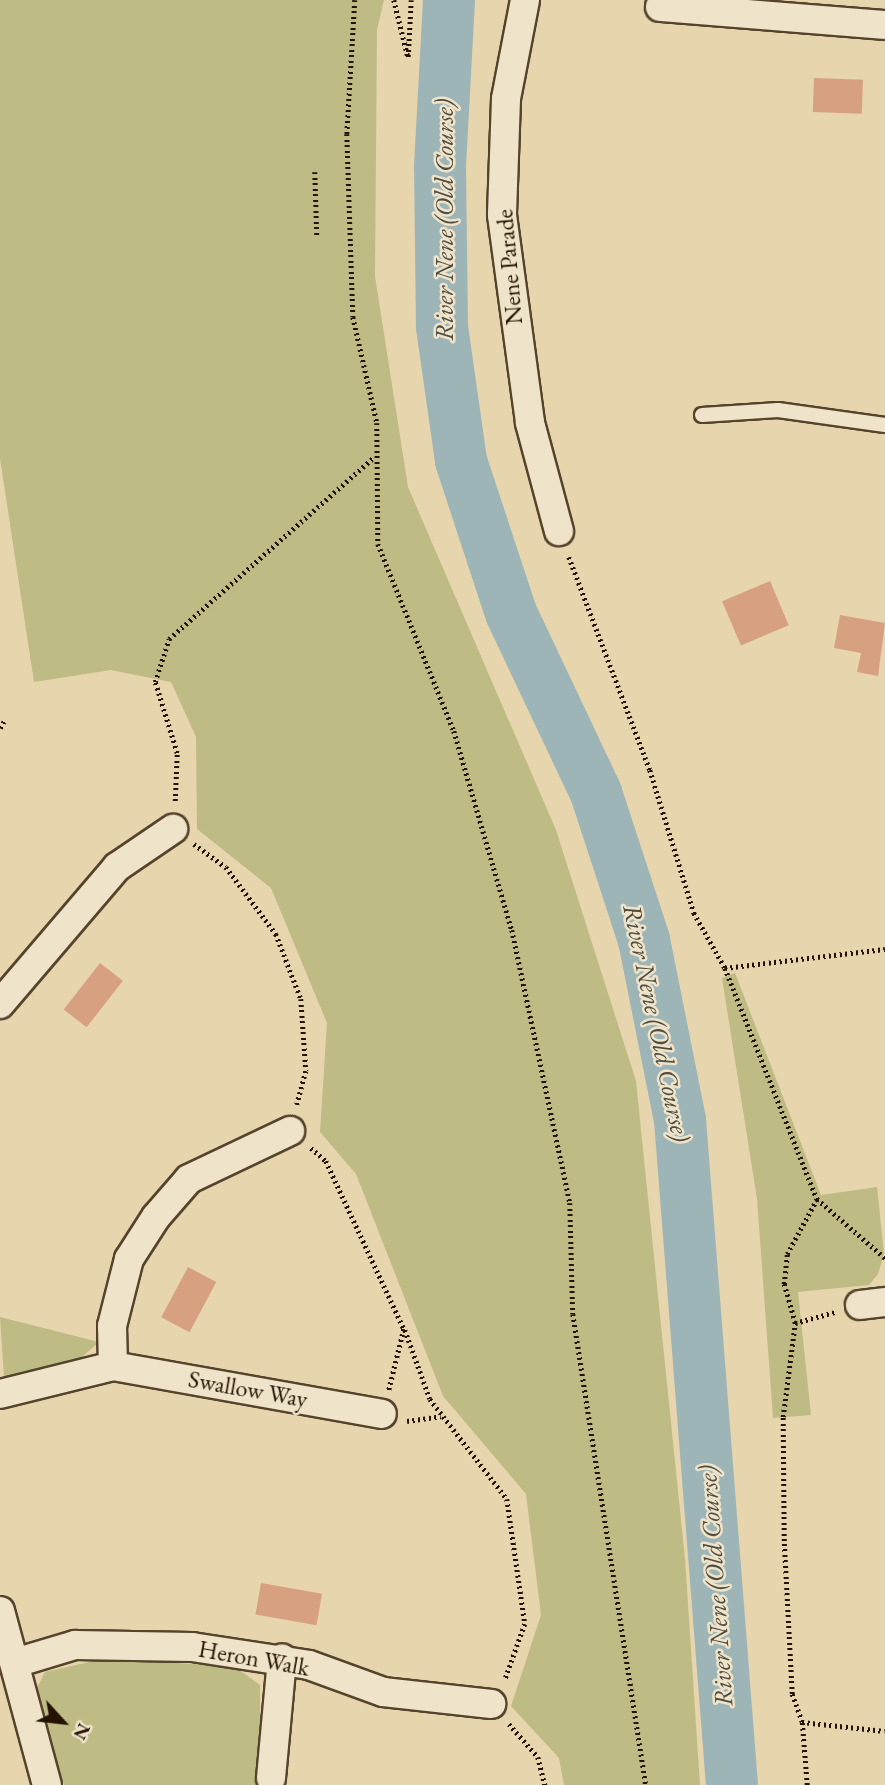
<!DOCTYPE html>
<html>
<head>
<meta charset="utf-8">
<style>
	body { margin:0 }
	#map { position:relative; width:885px; height:1785px; overflow:hidden; background:#e7d5ad; font-family:"EB Garamond",serif }
	div>[style] { position:absolute }
	[style*='--x'] { left:calc(var(--x)*1px); top:calc(var(--y)*1px); width:calc(var(--w)*1px); rotate:calc(var(--a)*1deg) }
	.green>* { inset:0; background:#bebb84 }
	.river>* { height:52px; margin:-26px; padding:0 26px; transform-origin:26px; border-radius:26px; background:#9eb5b7 }
	.building>* { inset:0; background:#d7a181; transform-origin:0 0 }
	.path>* { height:4.5px; margin-top:-2.25px; transform-origin:0; background:repeating-linear-gradient(90deg,#241300 0 2px,transparent 0 5.5px) }
	.roads { filter:drop-shadow(2px 0 #55442b) drop-shadow(-2px 0 #55442b) drop-shadow(0 2px #55442b) drop-shadow(0 -2px #55442b) }
	.lane>* { height:14px; margin:-7px; padding:0 7px; transform-origin:7px; border-radius:7px; background:#efe4ca }
	.street>* { height:28px; margin:-14px; padding:0 14px; transform-origin:14px; border-radius:14px; background:#efe4ca }
	span { translate:-50% -50%; white-space:nowrap; text-align:center; line-height:1.15; -webkit-text-stroke:5px #efe4ca; paint-order:stroke }
	.street-label { font-size:24px; color:#241300 }
	.water-label { font-size:26px; color:#4f4c40; font-style:italic }
	.north { position:absolute; left:28px; top:1687px; width:70px; height:70px; -webkit-text-stroke:5px #efe4ca; paint-order:stroke; rotate:117deg; font-size:19px; font-weight:700; line-height:28px; text-align:center; color:#241300 }
	.north::after { content:''; display:block; margin:auto; width:24px; height:32px; background:#241300; clip-path:polygon(50% 0,100% 100%,50% 72%,0 100%) }
</style>
</head>
<body>
<div id="map">
	<div class="green">
		<div style="clip-path:polygon(0 0,384px 0,377px 30px,375px 276px,408px 487px,556px 830px,636px 1081px,685px 1559px,700px 1785px,564px 1785px,559px 1758px,511px 1706px,541px 1615px,526px 1494px,443px 1396px,356px 1174px,320px 1132px,327px 1023px,271px 888px,197px 829px,196px 737px,171px 682px,111px 670px,34px 682px,0 458px)"></div>
		<div style="clip-path:polygon(735px 973px,821px 1195px,877px 1187px,884px 1254px,878px 1274px,869px 1285px,798px 1292px,811px 1415px,773px 1418px,757px 1199px,722px 978px)"></div>
		<div style="clip-path:polygon(0 1317px,99px 1342px,74px 1364px,4px 1377px)"></div>
		<div style="clip-path:polygon(107px 1658px,235px 1667px,260px 1685px,260px 1785px,64px 1785px,38px 1717px,37px 1688px,45px 1672px)"></div>
	</div>
	<div class="river">
		<div style="--x:449;--y:0;--w:165;--a:93.1"></div>
		<div style="--x:440;--y:165;--w:162;--a:89.3"></div>
		<div style="--x:442;--y:327;--w:135;--a:81.9"></div>
		<div style="--x:461;--y:461;--w:160;--a:71.8"></div>
		<div style="--x:511;--y:613;--w:199;--a:64.7"></div>
		<div style="--x:596;--y:793;--w:155;--a:71.9"></div>
		<div style="--x:644;--y:940;--w:184;--a:78.7"></div>
		<div style="--x:680;--y:1120;--w:667;--a:85.53"></div>
	</div>
	<div class="building">
		<div style="left:814px;top:78px;width:49px;height:34px;rotate:2deg"></div>
		<div style="left:770px;top:581px;width:48px;height:52px;rotate:67deg"></div>
		<div style="clip-path:polygon(840px 615px,885px 623px,878px 676px,857px 672px,861px 653px,834px 648px)"></div>
		<div style="left:100px;top:963px;width:29px;height:59px;rotate:38deg"></div>
		<div style="left:188px;top:1267px;width:32px;height:57px;rotate:28deg"></div>
		<div style="left:261px;top:1583px;width:62px;height:32px;rotate:10deg"></div>
	</div>
	<div class="path">
		<div style="--x:355;--y:0;--w:134;--a:93.4"></div>
		<div style="--x:347;--y:134;--w:183;--a:88.1"></div>
		<div style="--x:353;--y:317;--w:109;--a:77.2"></div>
		<div style="--x:377;--y:423;--w:121;--a:89.5"></div>
		<div style="--x:378;--y:544;--w:202;--a:67.9"></div>
		<div style="--x:454;--y:731;--w:207;--a:73.8"></div>
		<div style="--x:512;--y:930;--w:279;--a:78"></div>
		<div style="--x:570;--y:1203;--w:111;--a:88.5"></div>
		<div style="--x:573;--y:1314;--w:477;--a:81.2"></div>
		<div style="--x:394;--y:0;--w:59;--a:76.2"></div>
		<div style="--x:408;--y:57;--w:57;--a:-87"></div>
		<div style="--x:315;--y:172;--w:63;--a:88.2"></div>
		<div style="--x:569;--y:557;--w:228;--a:69.2"></div>
		<div style="--x:650;--y:770;--w:150;--a:72.9"></div>
		<div style="--x:694;--y:913;--w:63;--a:60.6"></div>
		<div style="--x:725;--y:968;--w:249;--a:68.3"></div>
		<div style="--x:817;--y:1199;--w:90;--a:40.9"></div>
		<div style="--x:0;--y:728;--w:8;--a:-60"></div>
		<div style="--x:175;--y:801;--w:48;--a:-87.6"></div>
		<div style="--x:177;--y:753;--w:74;--a:-107.2"></div>
		<div style="--x:155;--y:682;--w:45;--a:-72"></div>
		<div style="--x:169;--y:639;--w:274;--a:-41.6"></div>
		<div style="--x:194;--y:844;--w:39;--a:36"></div>
		<div style="--x:226;--y:867;--w:84;--a:53.3"></div>
		<div style="--x:276;--y:934;--w:70;--a:69"></div>
		<div style="--x:301;--y:999;--w:72;--a:86"></div>
		<div style="--x:306;--y:1071;--w:35;--a:105"></div>
		<div style="--x:725;--y:968;--w:161;--a:-6.8"></div>
		<div style="--x:311;--y:1148;--w:20;--a:41"></div>
		<div style="--x:326;--y:1161;--w:185;--a:65.1"></div>
		<div style="--x:404;--y:1329;--w:63;--a:103.8"></div>
		<div style="--x:795;--y:1323;--w:41;--a:-15.4"></div>
		<div style="--x:405;--y:1330;--w:73;--a:70.1"></div>
		<div style="--x:430;--y:1399;--w:126;--a:52.4"></div>
		<div style="--x:507;--y:1499;--w:126;--a:81.8"></div>
		<div style="--x:525;--y:1624;--w:59;--a:109.7"></div>
		<div style="--x:407;--y:1421;--w:34;--a:-8"></div>
		<div style="--x:802;--y:1722;--w:83;--a:6.2"></div>
		<div style="--x:509;--y:1724;--w:44;--a:48.7"></div>
		<div style="--x:538;--y:1757;--w:29;--a:76"></div>
		<div style="--x:807;--y:1785;--w:63;--a:-94.5"></div>
		<div style="--x:802;--y:1722;--w:30;--a:-110"></div>
		<div style="--x:792;--y:1694;--w:153;--a:-93"></div>
		<div style="--x:784;--y:1541;--w:124;--a:-90.5"></div>
		<div style="--x:783;--y:1417;--w:95;--a:-82.7"></div>
		<div style="--x:795;--y:1323;--w:41;--a:-105.8"></div>
		<div style="--x:784;--y:1284;--w:30;--a:-84"></div>
		<div style="--x:787;--y:1254;--w:63;--a:-61.4"></div>
	</div>
	<div class="roads">
		<div class="lane">
			<div style="--x:702;--y:415;--w:76;--a:-3.8"></div>
			<div style="--x:778;--y:410;--w:108;--a:8"></div>
		</div>
		<div class="street">
			<div style="--x:525;--y:0;--w:101;--a:100.9"></div>
			<div style="--x:506;--y:99;--w:116;--a:92"></div>
			<div style="--x:502;--y:215;--w:210;--a:82.3"></div>
			<div style="--x:530;--y:423;--w:112;--a:75"></div>
			<div style="--x:660;--y:7;--w:226;--a:4.6"></div>
			<div style="--x:0;--y:1004;--w:180;--a:-49.5"></div>
			<div style="--x:117;--y:867;--w:68;--a:-34.2"></div>
			<div style="--x:860;--y:1305;--w:25;--a:-7"></div>
			<div style="--x:113;--y:1366;--w:40;--a:-91.4"></div>
			<div style="--x:112;--y:1326;--w:69;--a:-75.8"></div>
			<div style="--x:129;--y:1259;--w:50;--a:-57.3"></div>
			<div style="--x:156;--y:1217;--w:50;--a:-49"></div>
			<div style="--x:189;--y:1179;--w:112;--a:-25.4"></div>
			<div style="--x:0;--y:1394;--w:116;--a:-13.9"></div>
			<div style="--x:113;--y:1366;--w:273;--a:10.1"></div>
			<div style="--x:0;--y:1611;--w:180;--a:74.9"></div>
			<div style="--x:15;--y:1663;--w:63;--a:-16.7"></div>
			<div style="--x:75;--y:1645;--w:117;--a:1"></div>
			<div style="--x:192;--y:1647;--w:118;--a:8.7"></div>
			<div style="--x:309;--y:1665;--w:79;--a:20"></div>
			<div style="--x:383;--y:1692;--w:109;--a:6.3"></div>
			<div style="--x:271;--y:1778;--w:120;--a:-84.7"></div>
		</div>
	</div>
	<div class="street-label">
		<span style="left:509px;top:267px;rotate:-95deg">Nene Parade</span>
		<span style="left:248px;top:1389px;rotate:10deg">Swallow Way</span>
		<span style="left:254px;top:1658px;rotate:10deg">Heron Walk</span>
	</div>
	<div class="water-label">
		<span style="left:445px;top:220px;rotate:-90deg">River Nene (Old Course)</span>
		<span style="left:656px;top:1023px;rotate:78deg">River Nene (Old Course)</span>
		<span style="left:716px;top:1586px;rotate:-94deg">River Nene (Old Course)</span>
	</div>
	<div class="north">N</div>
</div>
</body>
</html>
